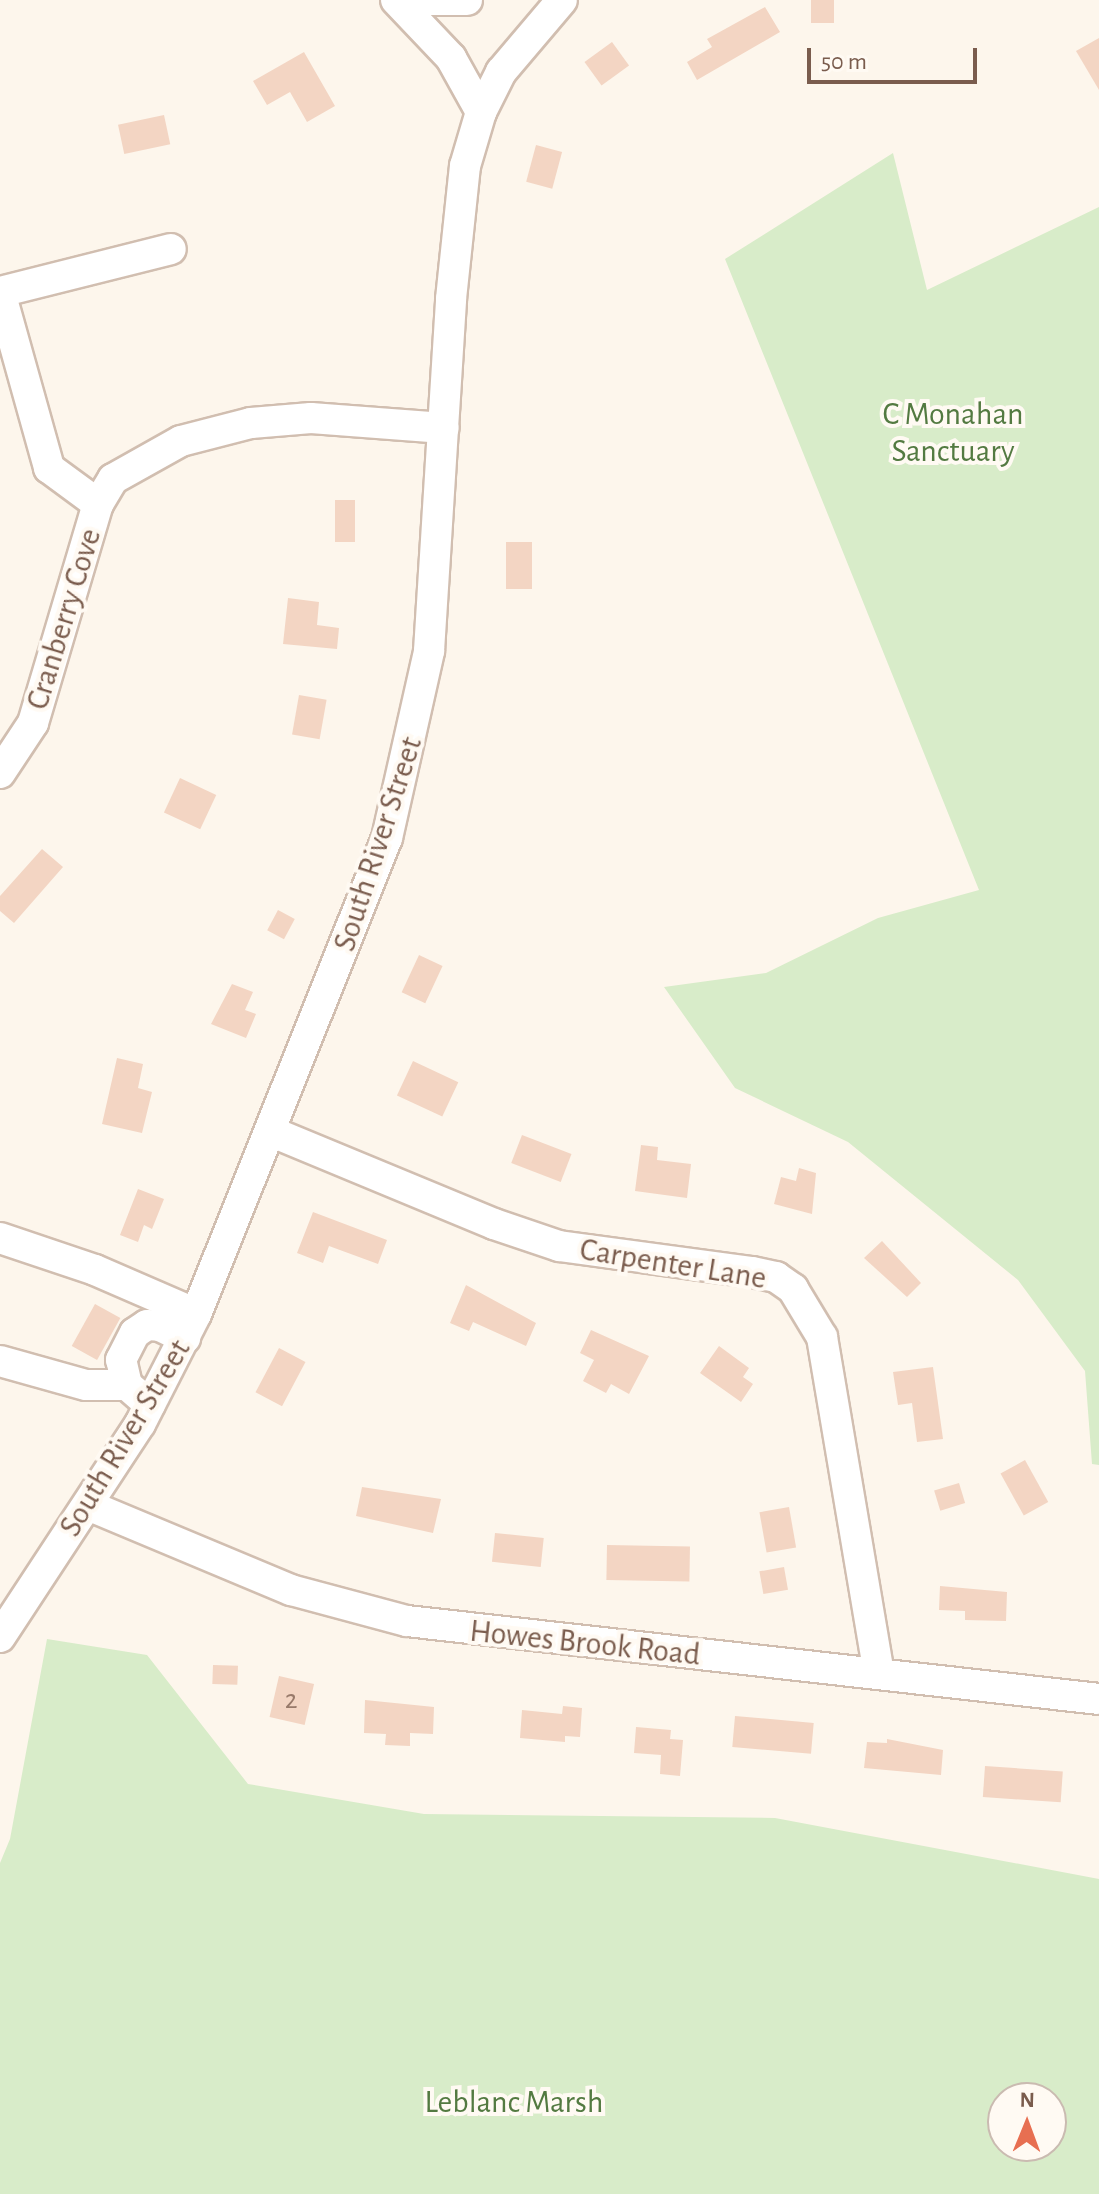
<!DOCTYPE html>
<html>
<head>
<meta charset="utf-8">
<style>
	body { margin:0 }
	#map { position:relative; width:1099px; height:2194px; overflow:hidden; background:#fdf6ec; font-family:"Alegreya Sans",sans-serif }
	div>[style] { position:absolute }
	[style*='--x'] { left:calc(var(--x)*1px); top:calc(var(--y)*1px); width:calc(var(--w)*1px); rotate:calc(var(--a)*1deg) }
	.green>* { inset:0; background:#d8ecc9 }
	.building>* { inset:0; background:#f3d5c3; transform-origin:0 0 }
	.roads { filter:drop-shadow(2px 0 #d1beb0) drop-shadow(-2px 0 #d1beb0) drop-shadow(0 2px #d1beb0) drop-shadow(0 -2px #d1beb0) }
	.minor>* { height:30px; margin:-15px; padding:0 15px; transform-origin:15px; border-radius:15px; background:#fff }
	span { translate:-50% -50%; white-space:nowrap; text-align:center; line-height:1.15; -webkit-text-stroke:8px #fffaf3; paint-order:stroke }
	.number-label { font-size:28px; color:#987a6a }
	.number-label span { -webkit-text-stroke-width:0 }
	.park-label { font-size:32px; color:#537a41 }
	.street-label { font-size:32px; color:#7a5c4d }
	.north { position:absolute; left:987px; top:2082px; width:80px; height:80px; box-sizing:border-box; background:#fffaf3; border:2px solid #cabbb1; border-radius:50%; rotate:1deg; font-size:22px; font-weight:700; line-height:32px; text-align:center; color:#7a5c4d }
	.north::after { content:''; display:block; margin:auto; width:28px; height:36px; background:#e76f51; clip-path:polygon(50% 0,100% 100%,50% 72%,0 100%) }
	.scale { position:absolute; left:807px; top:48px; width:170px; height:36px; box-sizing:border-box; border:4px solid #7a5c4d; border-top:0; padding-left:10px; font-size:24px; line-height:28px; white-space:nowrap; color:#7a5c4d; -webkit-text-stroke:6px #fffaf3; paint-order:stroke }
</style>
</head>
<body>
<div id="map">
	<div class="green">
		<div style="clip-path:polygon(893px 153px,927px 290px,1099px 207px,1099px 1465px,1092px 1464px,1085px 1371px,1018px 1280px,848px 1142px,735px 1088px,664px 987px,766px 973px,878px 918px,979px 890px,725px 259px)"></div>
		<div style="clip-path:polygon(evenodd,47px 1639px,147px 1655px,248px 1784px,424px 1814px,775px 1818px,1099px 1879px,1099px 2194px,0 2194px,0 1863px,10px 1839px,47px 1639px,1003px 2098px,1051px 2098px,1051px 2146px,1003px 2146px,1003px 2098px)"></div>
	</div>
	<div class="building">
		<div style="left:811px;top:0;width:23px;height:23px"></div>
		<div style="clip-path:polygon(765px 7px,780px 32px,697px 80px,687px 62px,712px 47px,707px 39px)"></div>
		<div style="clip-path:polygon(1099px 38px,1099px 90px,1076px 51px)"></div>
		<div style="left:612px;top:42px;width:29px;height:34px;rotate:54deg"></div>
		<div style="clip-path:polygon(304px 52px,335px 106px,307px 122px,290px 92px,267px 105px,253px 81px)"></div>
		<div style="left:164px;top:115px;width:30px;height:47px;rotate:78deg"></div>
		<div style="left:536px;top:145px;width:27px;height:38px;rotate:15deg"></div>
		<div style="left:335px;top:500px;width:20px;height:42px"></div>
		<div style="left:506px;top:542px;width:26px;height:47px"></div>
		<div style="clip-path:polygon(288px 598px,319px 602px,317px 625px,339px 628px,337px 649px,283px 644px)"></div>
		<div style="left:299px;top:695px;width:28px;height:40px;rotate:10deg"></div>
		<div style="left:180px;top:778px;width:40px;height:38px;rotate:25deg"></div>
		<div style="clip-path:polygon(42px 849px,63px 867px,14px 923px,0 911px,0 896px)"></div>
		<div style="left:278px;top:910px;width:19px;height:23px;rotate:28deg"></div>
		<div style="left:419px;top:955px;width:26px;height:41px;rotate:25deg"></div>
		<div style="clip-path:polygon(232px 984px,253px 992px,245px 1010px,256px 1014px,246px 1038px,211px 1024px)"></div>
		<div style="clip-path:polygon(117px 1058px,143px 1064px,138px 1088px,152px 1092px,142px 1133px,102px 1124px)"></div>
		<div style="left:413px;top:1061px;width:50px;height:38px;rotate:25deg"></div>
		<div style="left:522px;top:1135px;width:53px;height:30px;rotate:21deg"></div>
		<div style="clip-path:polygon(641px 1145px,658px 1147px,657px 1160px,691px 1164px,687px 1198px,635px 1191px)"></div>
		<div style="clip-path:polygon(799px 1168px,816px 1173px,812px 1214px,774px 1204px,781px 1177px,796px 1181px)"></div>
		<div style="clip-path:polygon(138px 1189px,164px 1199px,152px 1229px,144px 1225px,138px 1242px,120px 1235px)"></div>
		<div style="clip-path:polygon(313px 1212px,387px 1240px,378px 1264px,329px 1246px,323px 1263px,297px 1253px)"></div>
		<div style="clip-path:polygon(882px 1241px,921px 1283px,907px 1297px,864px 1258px)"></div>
		<div style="clip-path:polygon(466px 1285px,536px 1323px,526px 1346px,473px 1322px,469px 1331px,450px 1323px)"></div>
		<div style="left:95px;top:1304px;width:29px;height:48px;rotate:29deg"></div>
		<div style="clip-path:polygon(591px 1330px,649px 1356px,629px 1394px,611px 1384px,606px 1393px,583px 1381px,594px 1360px,580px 1353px)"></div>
		<div style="clip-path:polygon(719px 1346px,749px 1368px,743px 1377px,753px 1384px,741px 1402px,700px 1373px)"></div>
		<div style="left:279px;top:1348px;width:30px;height:50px;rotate:28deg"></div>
		<div style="clip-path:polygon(933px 1367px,943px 1439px,917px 1442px,912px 1403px,898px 1405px,893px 1372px)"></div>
		<div style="left:1025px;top:1460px;width:48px;height:28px;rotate:61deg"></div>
		<div style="left:959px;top:1483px;width:21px;height:26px;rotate:73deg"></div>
		<div style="clip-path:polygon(362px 1487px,441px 1499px,433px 1533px,356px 1516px)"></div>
		<div style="left:789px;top:1507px;width:41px;height:30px;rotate:80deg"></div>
		<div style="left:495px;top:1533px;width:49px;height:29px;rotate:6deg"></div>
		<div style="left:607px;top:1545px;width:83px;height:35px;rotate:1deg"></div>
		<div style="left:784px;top:1567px;width:23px;height:25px;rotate:80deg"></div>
		<div style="clip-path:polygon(940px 1586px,1007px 1592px,1006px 1621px,965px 1620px,965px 1611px,939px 1610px)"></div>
		<div style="left:213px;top:1665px;width:25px;height:19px;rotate:2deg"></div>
		<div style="left:279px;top:1676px;width:36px;height:42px;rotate:13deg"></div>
		<div style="clip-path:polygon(365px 1700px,434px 1707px,433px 1734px,410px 1733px,410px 1746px,385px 1745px,386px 1734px,364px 1733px)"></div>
		<div style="clip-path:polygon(563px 1706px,582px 1708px,580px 1737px,565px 1736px,565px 1742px,520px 1738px,522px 1710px,562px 1714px)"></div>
		<div style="left:735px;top:1716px;width:79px;height:31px;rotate:5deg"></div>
		<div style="clip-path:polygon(636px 1727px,671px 1730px,670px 1739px,683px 1740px,680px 1776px,660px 1774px,661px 1755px,634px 1753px)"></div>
		<div style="clip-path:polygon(887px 1739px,943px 1750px,941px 1775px,864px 1768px,867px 1742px,887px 1743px)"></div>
		<div style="left:985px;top:1766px;width:78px;height:31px;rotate:4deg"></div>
	</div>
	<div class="roads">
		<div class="minor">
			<div style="--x:396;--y:0;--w:80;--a:46.5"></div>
			<div style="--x:451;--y:58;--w:62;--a:60.9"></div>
			<div style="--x:429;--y:0;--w:38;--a:0"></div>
			<div style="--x:0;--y:292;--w:183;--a:74.4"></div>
			<div style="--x:49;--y:468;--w:61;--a:36.3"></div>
			<div style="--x:0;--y:292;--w:176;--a:-14.1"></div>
			<div style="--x:0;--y:773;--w:60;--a:-56.6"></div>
			<div style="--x:33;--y:723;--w:228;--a:-73.5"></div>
			<div style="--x:98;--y:504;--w:29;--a:-59"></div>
			<div style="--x:113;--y:479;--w:78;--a:-29.2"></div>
			<div style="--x:181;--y:441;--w:72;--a:-14.4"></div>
			<div style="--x:251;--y:423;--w:60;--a:-4.8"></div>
			<div style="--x:311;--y:418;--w:133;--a:4.3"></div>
			<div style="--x:272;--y:1132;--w:240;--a:22.5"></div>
			<div style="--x:494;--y:1224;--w:69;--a:18.7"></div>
			<div style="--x:559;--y:1246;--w:195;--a:7.7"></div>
			<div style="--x:752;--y:1272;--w:25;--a:12"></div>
			<div style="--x:776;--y:1277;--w:21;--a:35"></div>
			<div style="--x:793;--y:1289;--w:56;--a:58.9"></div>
			<div style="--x:822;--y:1337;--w:341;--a:80.4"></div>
			<div style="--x:0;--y:1238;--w:100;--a:18.6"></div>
			<div style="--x:95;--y:1270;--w:110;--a:23.5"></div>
			<div style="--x:0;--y:1361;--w:89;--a:15.6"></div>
			<div style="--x:86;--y:1385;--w:41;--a:0"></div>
			<div style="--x:127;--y:1385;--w:30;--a:41"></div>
			<div style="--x:127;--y:1385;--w:26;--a:-103"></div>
			<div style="--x:121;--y:1360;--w:30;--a:-63"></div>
			<div style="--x:135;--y:1333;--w:14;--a:-34"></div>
			<div style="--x:147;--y:1325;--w:13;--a:4"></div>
			<div style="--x:160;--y:1326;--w:28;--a:26"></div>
			<div style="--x:90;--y:1506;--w:218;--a:22.7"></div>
			<div style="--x:291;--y:1590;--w:120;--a:15"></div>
			<div style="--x:407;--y:1621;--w:696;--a:6.43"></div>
			<div style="--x:0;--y:1637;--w:255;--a:-56.7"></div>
			<div style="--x:140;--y:1424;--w:123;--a:-63"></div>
			<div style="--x:196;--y:1314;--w:513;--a:-68.14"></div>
			<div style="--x:387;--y:838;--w:192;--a:-77.3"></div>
			<div style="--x:429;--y:651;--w:353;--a:-86.4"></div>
			<div style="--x:451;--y:299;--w:134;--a:-84"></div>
			<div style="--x:465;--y:166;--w:56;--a:-73.5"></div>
			<div style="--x:481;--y:112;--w:45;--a:-63.4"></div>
			<div style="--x:501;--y:72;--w:94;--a:-49.7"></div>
		</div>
	</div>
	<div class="number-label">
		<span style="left:291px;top:1700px">2</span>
	</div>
	<div class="park-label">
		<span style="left:953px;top:433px">C Monahan<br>Sanctuary</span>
		<span style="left:514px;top:2102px">Leblanc Marsh</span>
	</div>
	<div class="street-label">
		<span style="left:64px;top:619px;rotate:-73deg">Cranberry Cove</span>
		<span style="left:378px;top:844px;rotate:-72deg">South River Street</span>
		<span style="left:673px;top:1264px;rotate:9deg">Carpenter Lane</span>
		<span style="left:125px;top:1438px;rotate:-59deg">South River Street</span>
		<span style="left:585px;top:1643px;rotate:6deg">Howes Brook Road</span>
	</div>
	<div class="north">N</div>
	<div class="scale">50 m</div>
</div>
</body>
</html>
